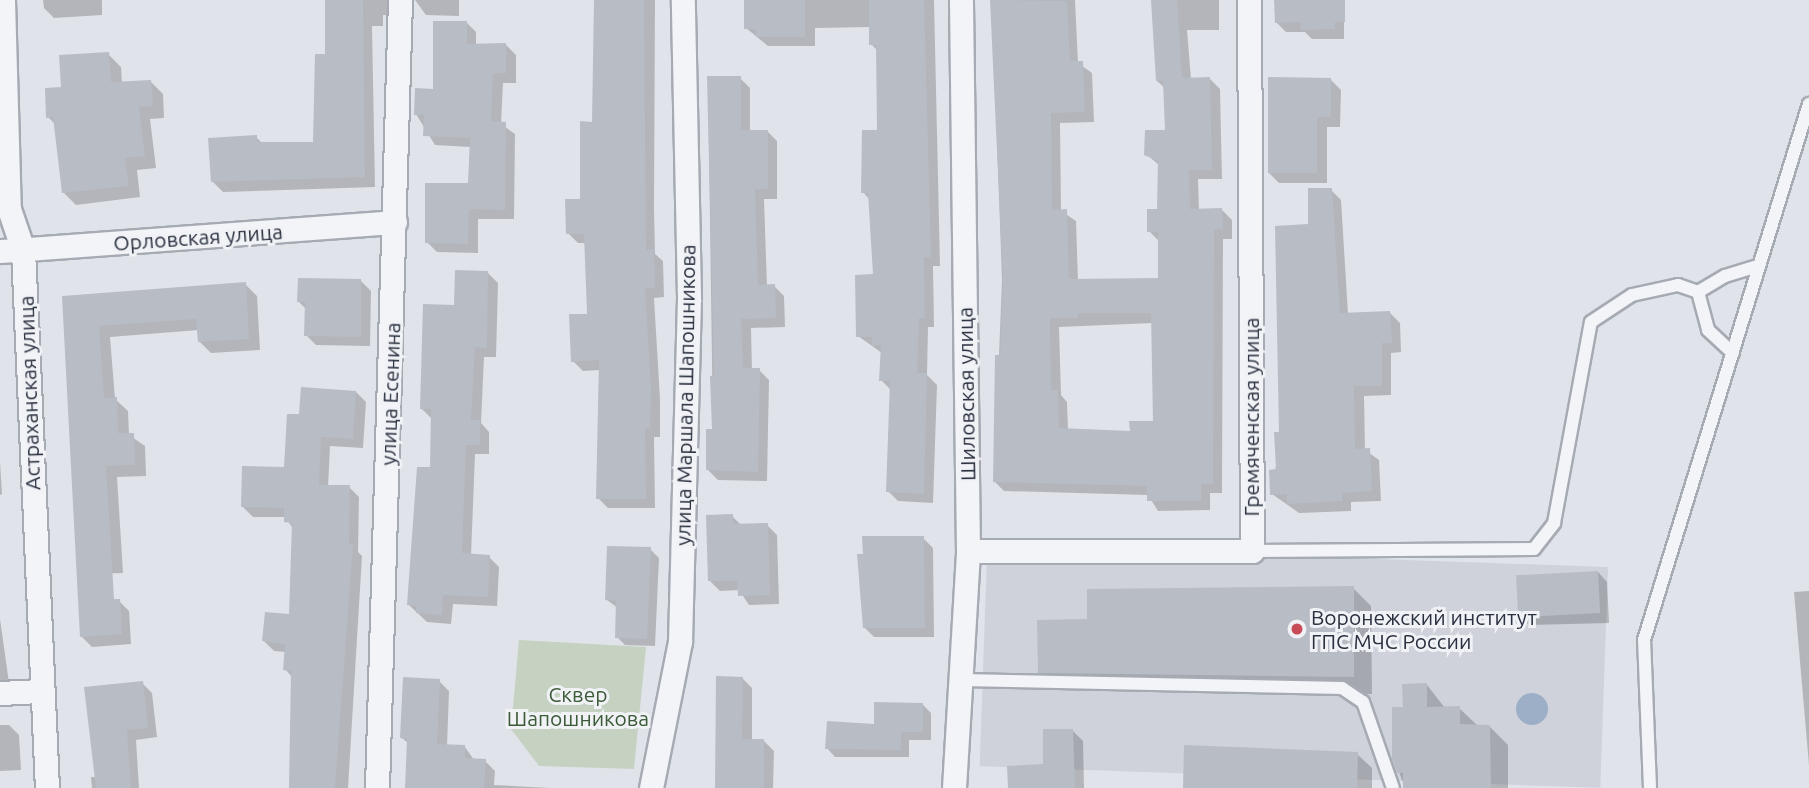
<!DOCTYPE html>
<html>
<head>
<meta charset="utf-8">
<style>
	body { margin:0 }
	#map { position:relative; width:1809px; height:788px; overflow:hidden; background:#e0e3e9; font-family:Ubuntu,sans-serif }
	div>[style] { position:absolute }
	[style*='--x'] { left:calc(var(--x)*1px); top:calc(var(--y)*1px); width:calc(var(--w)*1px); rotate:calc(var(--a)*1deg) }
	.built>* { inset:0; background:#cfd2da; transform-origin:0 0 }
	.green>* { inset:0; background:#c5d2c2 }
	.water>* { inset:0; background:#9dafc7 }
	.round { border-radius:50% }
	.shadow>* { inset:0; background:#0003 }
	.building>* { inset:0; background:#b8bcc5; transform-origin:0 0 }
	.roads { filter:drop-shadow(2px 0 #a6aab3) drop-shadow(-2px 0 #a6aab3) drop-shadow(0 2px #a6aab3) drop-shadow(0 -2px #a6aab3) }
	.lane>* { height:12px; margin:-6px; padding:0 6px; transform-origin:6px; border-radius:6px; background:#f3f4f7 }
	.street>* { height:23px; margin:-11.5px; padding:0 11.5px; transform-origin:11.5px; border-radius:11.5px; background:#f3f4f7 }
	.dots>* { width:19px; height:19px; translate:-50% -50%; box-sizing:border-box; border:4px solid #f0f2f6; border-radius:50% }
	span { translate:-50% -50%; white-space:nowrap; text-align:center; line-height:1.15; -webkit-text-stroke:6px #f0f2f6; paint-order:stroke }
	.street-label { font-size:21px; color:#2a303f }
	.poi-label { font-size:21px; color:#2a303f }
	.left { translate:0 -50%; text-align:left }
	.park-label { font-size:21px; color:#3c5a38 }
</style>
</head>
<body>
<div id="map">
	<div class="built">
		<div style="left:1608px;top:567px;width:221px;height:621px;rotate:92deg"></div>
	</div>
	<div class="green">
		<div style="clip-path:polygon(519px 640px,646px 647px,634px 769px,539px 766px,511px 729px)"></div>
	</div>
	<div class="water">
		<div class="round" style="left:1516px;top:693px;width:32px;height:32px"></div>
	</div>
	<div class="shadow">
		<div style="clip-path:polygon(43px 0,102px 0,102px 15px,54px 18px,44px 8px)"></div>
		<div style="clip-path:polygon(326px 0,402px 0,395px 15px,383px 15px,383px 26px,372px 26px,375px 187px,223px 192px,213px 182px,256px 137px,263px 144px,315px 144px,327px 56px)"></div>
		<div style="clip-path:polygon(415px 0,459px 0,459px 16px,426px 15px)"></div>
		<div style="clip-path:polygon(597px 0,655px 0,654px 209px,655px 254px,663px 261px,664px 297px,654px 298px,660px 399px,660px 437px,654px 437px,655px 508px,608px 508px,598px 498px,600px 370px,583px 371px,573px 361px,588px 315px,586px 243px,578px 243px,568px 233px,581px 201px,594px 123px)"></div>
		<div style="clip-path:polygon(745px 0,934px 0,940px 266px,933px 266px,934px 327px,928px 327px,927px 375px,937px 385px,933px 503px,898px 501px,888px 491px,891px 390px,881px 380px,882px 353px,858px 336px,875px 276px,870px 200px,863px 192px,878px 132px,878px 51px,871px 44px,871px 27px,815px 28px,815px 46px,768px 46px,746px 28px)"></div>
		<div style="clip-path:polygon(evenodd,992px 0,1075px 0,1078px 63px,1092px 73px,1094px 122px,1060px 123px,1061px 211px,1076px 221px,1078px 281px,1160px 280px,1160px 242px,1149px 231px,1159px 211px,1159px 165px,1146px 154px,1167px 132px,1165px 88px,1157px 81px,1153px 0,1219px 0,1219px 30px,1187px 30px,1191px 79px,1210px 79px,1220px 89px,1222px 179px,1198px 179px,1199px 210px,1222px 210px,1232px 220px,1232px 239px,1223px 239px,1222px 493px,1210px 493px,1210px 510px,1158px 511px,1148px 495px,1004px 491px,994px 481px,1002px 280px,992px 0,1153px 323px,1155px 422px,1131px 433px,1068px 430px,1067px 402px,1061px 395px,1059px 327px,1153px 323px)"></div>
		<div style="clip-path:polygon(1277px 0,1336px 0,1344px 15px,1344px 39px,1312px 39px,1305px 32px,1286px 32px,1276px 22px)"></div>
		<div style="clip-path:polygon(466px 22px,476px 32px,476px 45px,506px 45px,516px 55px,516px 83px,503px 83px,501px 124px,515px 134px,514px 219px,478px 219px,478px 253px,437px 252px,427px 242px,469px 185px,471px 147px,435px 145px,416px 114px,435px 91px)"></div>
		<div style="clip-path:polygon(108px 54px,121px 67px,122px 84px,151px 82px,163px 94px,164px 118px,150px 119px,156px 168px,137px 170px,140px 197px,76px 205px,64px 193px,56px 125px,48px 117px,63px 89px)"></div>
		<div style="clip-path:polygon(708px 78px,740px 78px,750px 88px,750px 132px,767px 131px,777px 141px,777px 199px,764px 199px,767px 286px,774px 286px,784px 296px,785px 327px,751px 328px,752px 370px,759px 370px,769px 380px,767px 481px,718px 480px,708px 470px,713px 431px)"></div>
		<div style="clip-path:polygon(1331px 80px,1341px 90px,1340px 127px,1327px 127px,1327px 183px,1279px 183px,1269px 173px)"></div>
		<div style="clip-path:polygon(1331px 190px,1341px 200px,1348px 314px,1390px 313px,1400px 323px,1401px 352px,1391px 353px,1391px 395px,1364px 396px,1365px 450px,1379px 460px,1381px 501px,1351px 502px,1351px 511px,1299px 513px,1272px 494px,1310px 226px)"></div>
		<div style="clip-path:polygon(488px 273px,498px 283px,496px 357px,484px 357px,481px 423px,489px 432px,489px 454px,475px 454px,471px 556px,489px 557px,499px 567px,497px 606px,453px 604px,451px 624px,427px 622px,409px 605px,432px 469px,432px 419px,421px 408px,456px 307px)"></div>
		<div style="clip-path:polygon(361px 281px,371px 291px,370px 346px,316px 345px,306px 335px,306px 309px,299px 302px)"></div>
		<div style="clip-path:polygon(245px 284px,257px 296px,260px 350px,211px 353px,199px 341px,199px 330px,110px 337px,115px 399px,128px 411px,129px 435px,145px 446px,146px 476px,117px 477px,123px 573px,88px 574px,64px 297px)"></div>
		<div style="clip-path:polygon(356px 392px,366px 402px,363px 448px,330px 446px,328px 487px,349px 487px,359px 497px,358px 552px,362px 556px,348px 788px,290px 788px,293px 678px,285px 669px,286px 652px,274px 651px,264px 641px,290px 616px,294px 530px,285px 517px,253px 517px,243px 507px,285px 469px,301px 416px)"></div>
		<div style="clip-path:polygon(0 462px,2px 494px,0 495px)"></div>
		<div style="clip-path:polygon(732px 516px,741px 525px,767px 525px,777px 535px,779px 604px,749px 605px,739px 590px,720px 591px,710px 581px)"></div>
		<div style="clip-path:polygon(923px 538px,933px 548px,934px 637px,874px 637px,864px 627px)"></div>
		<div style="clip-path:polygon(650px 549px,659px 558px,655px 646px,625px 645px,617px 637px,618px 608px,607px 600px)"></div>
		<div style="clip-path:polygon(1598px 572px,1607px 582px,1609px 623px,1529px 625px,1519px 615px)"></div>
		<div style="clip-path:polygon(1353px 588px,1371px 606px,1372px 694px,1058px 690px,1040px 672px,1089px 620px)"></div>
		<div style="clip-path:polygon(1809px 591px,1809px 765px,1794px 592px)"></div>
		<div style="clip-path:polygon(119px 601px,129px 611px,131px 644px,92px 647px,82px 637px)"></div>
		<div style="clip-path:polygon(0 619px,9px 683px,0 683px)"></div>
		<div style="clip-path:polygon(742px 678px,752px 688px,752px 741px,764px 741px,774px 751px,773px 788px,717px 788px)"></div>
		<div style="clip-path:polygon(439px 681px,449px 691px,447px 746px,465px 747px,474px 760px,485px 761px,495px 771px,494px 785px,550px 788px,406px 788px,409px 744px,402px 738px)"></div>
		<div style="clip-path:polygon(142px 683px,152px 693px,157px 737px,136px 740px,139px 788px,92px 788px,91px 777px,96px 777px)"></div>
		<div style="clip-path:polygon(1427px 685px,1445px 708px,1459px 708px,1478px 726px,1489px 726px,1508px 745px,1508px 788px,1405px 788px,1399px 772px,1404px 709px)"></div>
		<div style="clip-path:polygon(923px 705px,931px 713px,931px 740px,909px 740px,909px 757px,835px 757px,827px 748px)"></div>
		<div style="clip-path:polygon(0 725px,9px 725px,19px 735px,21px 770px,0 771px)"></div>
		<div style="clip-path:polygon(1073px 731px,1083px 741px,1084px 788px,1010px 788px,1045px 766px)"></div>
		<div style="clip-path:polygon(1357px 754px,1372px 768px,1372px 788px,1185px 788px)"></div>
	</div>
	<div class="building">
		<div style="clip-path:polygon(325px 0,363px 0,365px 177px,211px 182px,208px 138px,257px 135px,257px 142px,313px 142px,315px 54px,325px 54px)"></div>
		<div style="clip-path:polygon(594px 0,644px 0,646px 250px,654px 249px,655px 288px,645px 288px,651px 388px,650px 428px,645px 428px,646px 499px,596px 499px,599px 360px,571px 362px,569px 314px,587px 314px,584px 234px,566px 234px,565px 199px,580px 199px,580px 121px,592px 122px)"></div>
		<div style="clip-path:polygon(744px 0,805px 0,805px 37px,756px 37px,756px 29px,744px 29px)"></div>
		<div style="clip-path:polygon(869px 0,924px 0,931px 257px,924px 257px,925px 318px,919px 318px,917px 373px,927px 373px,924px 494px,886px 492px,890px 381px,879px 381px,881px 345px,872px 346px,872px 337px,856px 337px,855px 275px,873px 274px,868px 193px,861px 193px,862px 130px,877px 130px,876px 45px,869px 45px)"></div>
		<div style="clip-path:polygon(evenodd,990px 0,1067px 1px,1070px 61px,1083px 61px,1085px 112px,1051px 113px,1052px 210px,1067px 209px,1069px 279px,1158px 278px,1158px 232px,1147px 232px,1147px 209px,1157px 209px,1158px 161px,1144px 155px,1145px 130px,1165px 130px,1163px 81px,1156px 81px,1151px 0,1177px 0,1182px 78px,1210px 77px,1212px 170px,1189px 170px,1190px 209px,1222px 208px,1223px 229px,1214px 230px,1213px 484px,1201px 484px,1201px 501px,1147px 501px,1147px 486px,993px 482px,995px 355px,1000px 355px,1003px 280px,990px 0,1078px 313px,1151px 313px,1153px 421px,1129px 421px,1130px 431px,1059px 428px,1058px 390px,1051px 390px,1050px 318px,1078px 318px,1078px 313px)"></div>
		<div style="clip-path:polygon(1274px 0,1345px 0,1345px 22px,1335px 22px,1335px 29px,1301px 30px,1300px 22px,1275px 23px)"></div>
		<div style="clip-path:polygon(433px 21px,467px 21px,467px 44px,506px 43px,506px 73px,493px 73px,491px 121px,506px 122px,505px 210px,469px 209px,468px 244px,425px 243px,425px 183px,468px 183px,470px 138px,423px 136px,424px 115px,414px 115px,415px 88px,433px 89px)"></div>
		<div style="clip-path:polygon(109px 52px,111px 82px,151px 80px,153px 106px,139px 107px,145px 156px,125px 158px,129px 186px,62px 193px,53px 117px,46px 118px,45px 88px,61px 87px,59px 55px)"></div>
		<div style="clip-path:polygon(707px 76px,741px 76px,741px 130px,768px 130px,768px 189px,755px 189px,758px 285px,775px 284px,776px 318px,741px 319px,743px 368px,760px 368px,758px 472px,706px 470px,706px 429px,712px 429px,710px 376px,714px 376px)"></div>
		<div style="clip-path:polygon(1268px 77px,1331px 78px,1331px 117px,1317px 117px,1317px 173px,1268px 173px)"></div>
		<div style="clip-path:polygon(1308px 188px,1332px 188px,1340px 313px,1390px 311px,1392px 343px,1382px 343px,1382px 386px,1354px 386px,1355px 449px,1370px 448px,1372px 491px,1342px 493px,1342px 501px,1287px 504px,1287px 494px,1270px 495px,1269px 470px,1276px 469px,1274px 432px,1279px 432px,1275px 226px,1308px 224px)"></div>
		<div style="clip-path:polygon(455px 270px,488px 271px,487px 348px,475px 347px,471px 420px,480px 420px,480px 445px,466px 445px,462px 553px,490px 555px,488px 597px,443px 595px,442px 615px,416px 613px,416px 606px,407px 605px,417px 467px,430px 467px,431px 409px,420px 409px,423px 304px,454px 305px)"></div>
		<div style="clip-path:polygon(298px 278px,361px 279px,361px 337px,304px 336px,305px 302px,297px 302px)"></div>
		<div style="clip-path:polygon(246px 282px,249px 339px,198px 342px,196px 319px,99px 326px,104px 398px,117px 397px,118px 433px,134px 433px,135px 465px,106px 466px,114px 599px,120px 599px,122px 634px,80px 637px,62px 296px)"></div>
		<div style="clip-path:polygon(301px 387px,356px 391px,353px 439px,321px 437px,319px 485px,350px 485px,349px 544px,353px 544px,335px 788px,289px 788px,291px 671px,283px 670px,285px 644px,262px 641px,265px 612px,289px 614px,292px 523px,284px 522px,284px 508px,241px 507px,242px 466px,284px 467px,287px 414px,299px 414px)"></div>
		<div style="clip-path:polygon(733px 514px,733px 524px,768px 523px,770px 595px,738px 596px,737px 581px,708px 581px,706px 515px)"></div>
		<div style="clip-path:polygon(862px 536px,924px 536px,925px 628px,863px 628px,857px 554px,863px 554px)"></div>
		<div style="clip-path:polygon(607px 546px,651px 547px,647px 639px,615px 638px,616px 601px,605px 600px)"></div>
		<div style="left:1598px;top:571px;width:42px;height:82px;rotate:87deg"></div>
		<div style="clip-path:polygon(1354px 586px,1354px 677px,1038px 673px,1037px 620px,1087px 619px,1087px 589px)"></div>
		<div style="clip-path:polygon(716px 676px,743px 677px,742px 739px,764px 739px,764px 788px,715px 788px)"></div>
		<div style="clip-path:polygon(403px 677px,440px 679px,437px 744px,465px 745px,465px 758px,486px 759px,484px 788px,405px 788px,407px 739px,400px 738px)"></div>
		<div style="clip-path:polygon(143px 681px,148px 728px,127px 730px,131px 788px,96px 788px,84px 687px)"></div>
		<div style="clip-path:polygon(1427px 683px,1427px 707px,1460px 706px,1460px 724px,1490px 725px,1491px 788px,1403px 788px,1403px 773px,1397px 773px,1392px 758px,1392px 707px,1403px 707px,1402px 684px)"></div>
		<div style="clip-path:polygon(874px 702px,923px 703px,923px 732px,901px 732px,901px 750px,825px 749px,827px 721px,874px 724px)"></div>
		<div style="clip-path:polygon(1043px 729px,1073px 729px,1075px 788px,1008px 788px,1007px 766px,1043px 764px)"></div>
		<div style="clip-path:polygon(1184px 745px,1358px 752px,1357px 788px,1183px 788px)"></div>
	</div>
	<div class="roads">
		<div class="lane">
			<div style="--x:1698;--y:292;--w:31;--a:-31"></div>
			<div style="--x:1725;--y:276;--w:34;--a:-17"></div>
			<div style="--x:1252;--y:551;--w:282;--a:-0.4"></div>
			<div style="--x:1534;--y:549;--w:33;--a:-52"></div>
			<div style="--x:1554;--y:523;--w:204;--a:-79.6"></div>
			<div style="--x:1591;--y:322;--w:49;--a:-33.4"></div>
			<div style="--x:1632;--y:295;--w:47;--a:-12.3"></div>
			<div style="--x:1678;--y:285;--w:21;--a:19"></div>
			<div style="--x:1698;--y:292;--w:39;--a:75"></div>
			<div style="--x:1708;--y:330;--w:34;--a:43"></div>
			<div style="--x:963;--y:680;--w:379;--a:1.2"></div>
			<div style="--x:1342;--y:688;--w:25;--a:34"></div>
			<div style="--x:1363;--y:702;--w:91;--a:70.8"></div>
			<div style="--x:1650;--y:788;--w:148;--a:-92.3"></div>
			<div style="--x:1644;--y:640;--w:561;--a:-72.89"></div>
		</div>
		<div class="street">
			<div style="--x:3;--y:0;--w:209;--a:88.4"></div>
			<div style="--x:9;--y:209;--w:43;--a:71.1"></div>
			<div style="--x:23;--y:250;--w:539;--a:87.45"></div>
			<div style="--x:0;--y:251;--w:396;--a:-4.2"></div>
			<div style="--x:968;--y:551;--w:284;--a:0"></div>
			<div style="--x:1252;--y:551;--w:551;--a:-90.31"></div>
			<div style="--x:0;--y:693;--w:40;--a:-2.9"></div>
			<div style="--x:377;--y:788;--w:788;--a:-88.33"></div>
			<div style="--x:651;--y:788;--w:149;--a:-78.8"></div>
			<div style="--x:680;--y:642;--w:346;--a:-88.5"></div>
			<div style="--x:689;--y:296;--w:296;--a:-91.2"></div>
			<div style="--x:954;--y:788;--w:237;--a:-86.6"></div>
			<div style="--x:968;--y:551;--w:551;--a:-90.73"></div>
		</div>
	</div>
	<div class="dots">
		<div style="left:1297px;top:629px;background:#c84b58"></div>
	</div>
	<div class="street-label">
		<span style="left:198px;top:237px;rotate:-4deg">Орловская улица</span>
		<span style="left:29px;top:393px;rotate:-92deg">Астраханская улица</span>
		<span style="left:390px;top:394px;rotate:-88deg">улица Есенина</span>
		<span style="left:966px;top:394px;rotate:-91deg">Шиловская улица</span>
		<span style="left:685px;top:395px;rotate:-89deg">улица Маршала Шапошникова</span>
		<span style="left:1251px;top:417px;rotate:-90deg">Гремяченская улица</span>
	</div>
	<div class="poi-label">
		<span class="left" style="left:1311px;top:629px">Воронежский институт<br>ГПС МЧС России</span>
	</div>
	<div class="park-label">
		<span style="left:578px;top:706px">Сквер<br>Шапошникова</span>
	</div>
</div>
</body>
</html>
